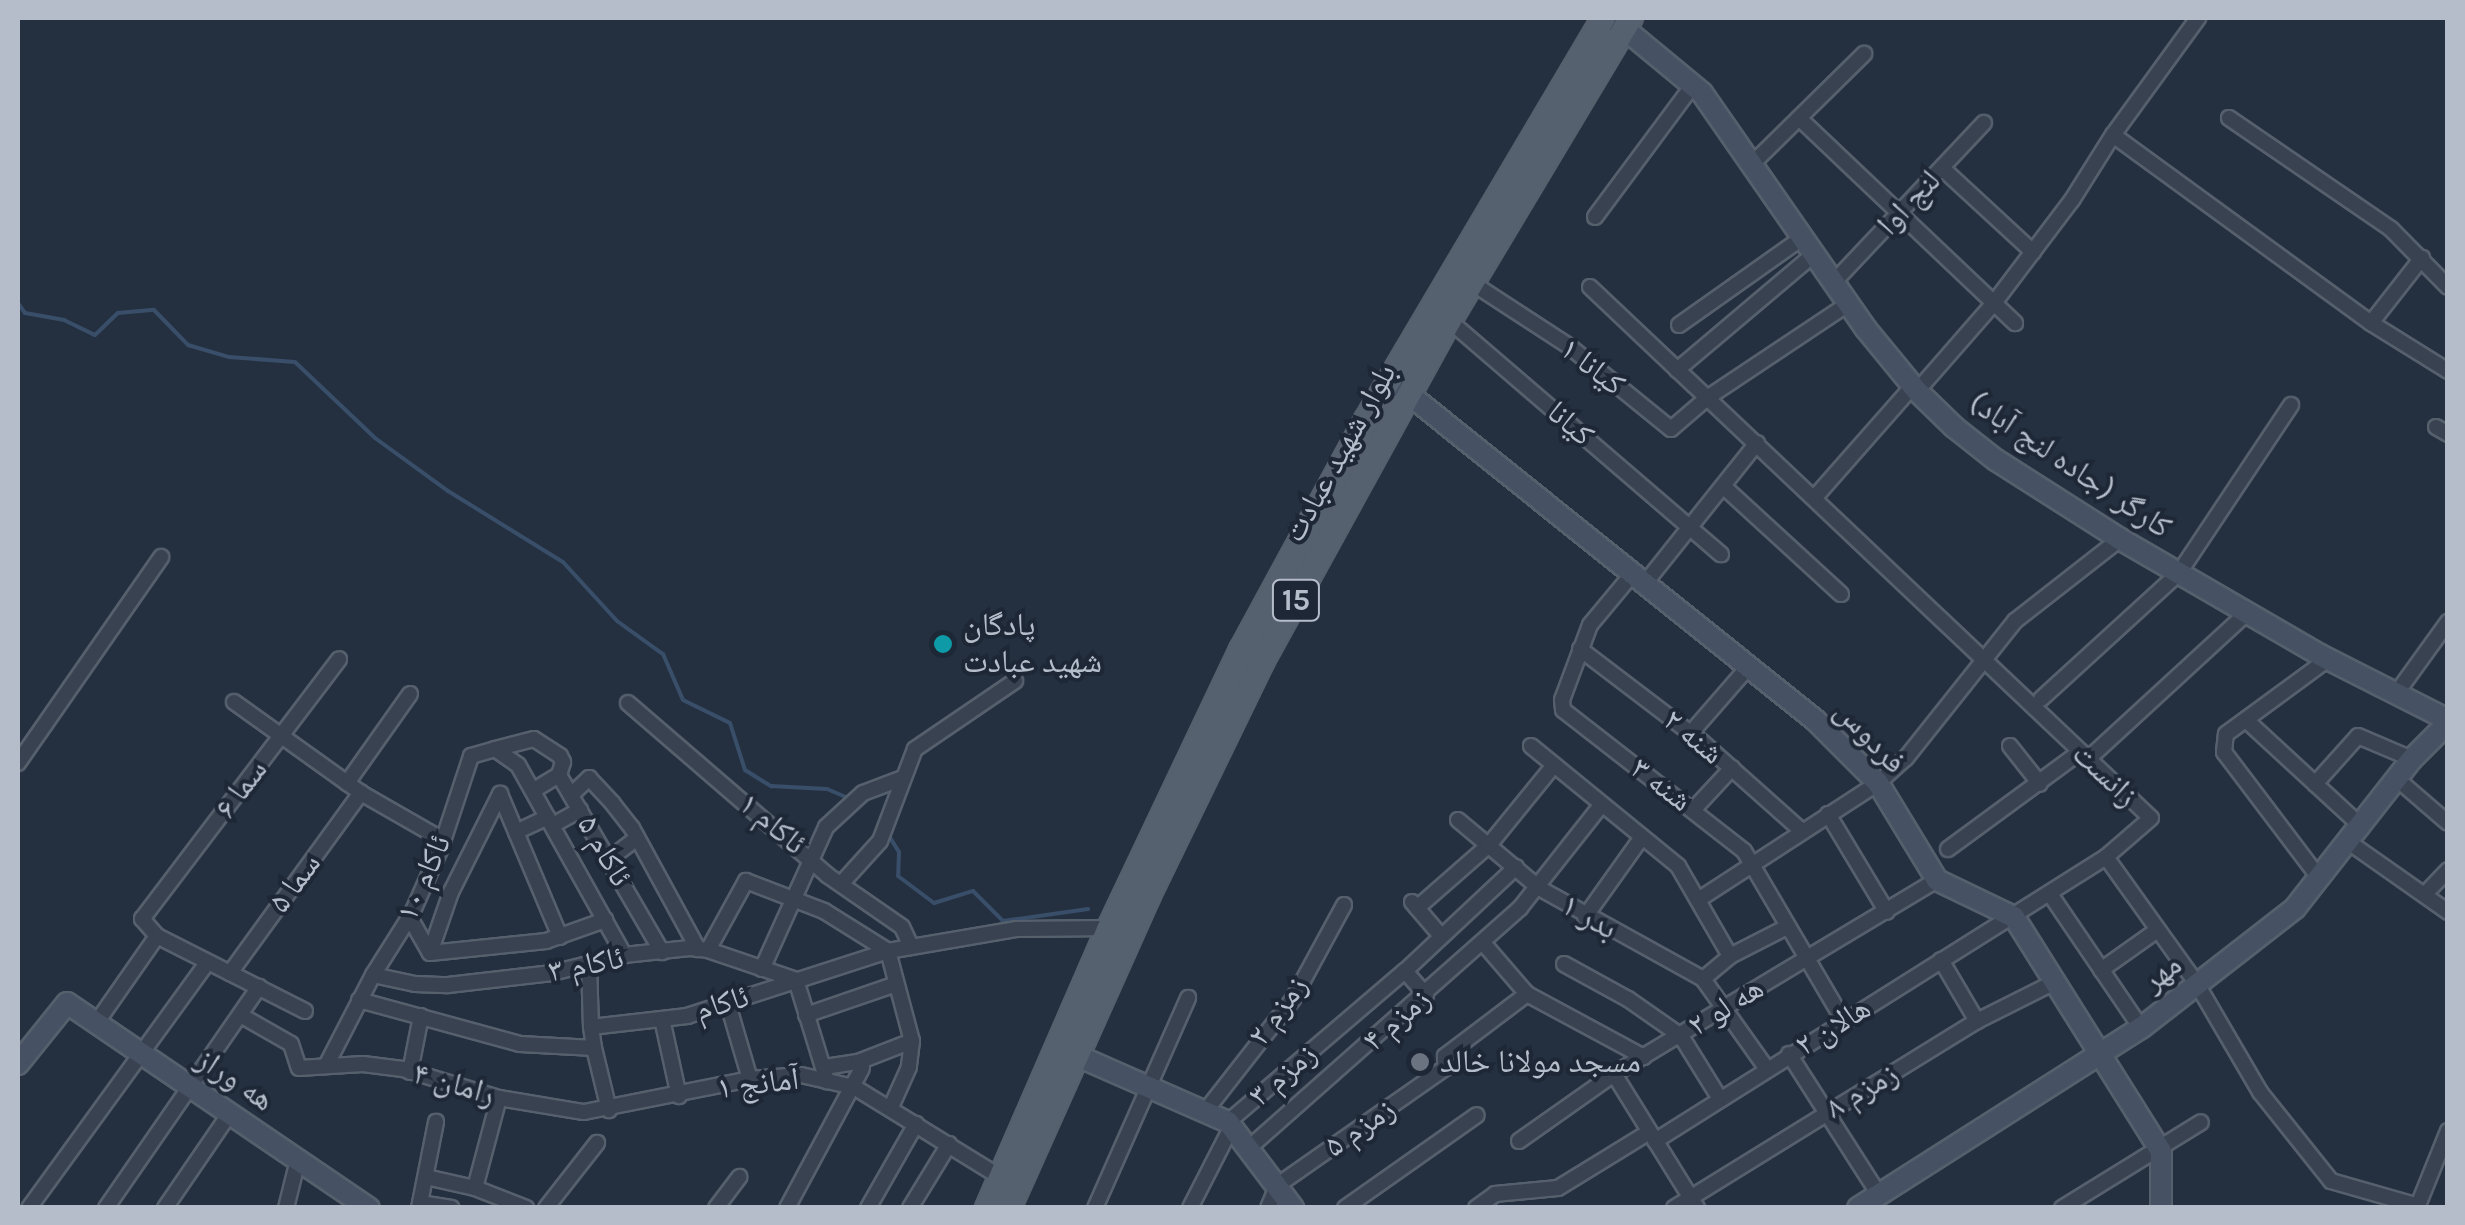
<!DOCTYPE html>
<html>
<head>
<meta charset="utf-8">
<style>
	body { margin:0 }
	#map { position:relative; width:2465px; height:1225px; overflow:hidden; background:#243040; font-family:Karla,"Noto Naskh Arabic",sans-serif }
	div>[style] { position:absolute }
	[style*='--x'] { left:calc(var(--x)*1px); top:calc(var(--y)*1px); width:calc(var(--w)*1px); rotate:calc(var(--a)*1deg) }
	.stream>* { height:4px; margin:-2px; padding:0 2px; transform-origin:2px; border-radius:2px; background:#394e69 }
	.roads { filter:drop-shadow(2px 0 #56606d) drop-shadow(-2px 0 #56606d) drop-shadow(0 2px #56606d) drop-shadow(0 -2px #56606d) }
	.street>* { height:14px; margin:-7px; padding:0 7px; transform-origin:7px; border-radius:7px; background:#384250 }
	.secondary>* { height:20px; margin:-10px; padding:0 10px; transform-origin:10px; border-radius:10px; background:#465163 }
	.primary>* { height:22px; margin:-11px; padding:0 11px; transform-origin:11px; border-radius:11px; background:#566170 }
	.dots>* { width:28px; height:28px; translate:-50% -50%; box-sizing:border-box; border:5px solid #1d2735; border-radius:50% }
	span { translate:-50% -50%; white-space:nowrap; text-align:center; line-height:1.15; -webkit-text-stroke:8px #1d2735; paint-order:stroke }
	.shield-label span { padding:2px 8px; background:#1d2735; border:2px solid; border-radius:8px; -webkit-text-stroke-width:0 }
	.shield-label { font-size:30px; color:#b5bdca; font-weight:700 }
	.street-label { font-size:32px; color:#b5bdca }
	.poi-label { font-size:32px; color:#b5bdca }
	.left { translate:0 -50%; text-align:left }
	.frame { position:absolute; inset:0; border:20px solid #b5bdca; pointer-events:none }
</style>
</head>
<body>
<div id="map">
	<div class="stream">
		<div style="--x:18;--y:303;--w:12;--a:55"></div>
		<div style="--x:25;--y:313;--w:40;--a:10"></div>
		<div style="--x:64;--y:320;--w:34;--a:26"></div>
		<div style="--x:95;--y:335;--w:32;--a:-44"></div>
		<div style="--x:118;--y:313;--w:36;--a:-5"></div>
		<div style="--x:154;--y:310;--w:49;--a:45.8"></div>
		<div style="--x:188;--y:345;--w:43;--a:16.3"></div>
		<div style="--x:229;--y:357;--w:66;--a:4.3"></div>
		<div style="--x:295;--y:362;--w:110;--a:43.5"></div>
		<div style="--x:375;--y:438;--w:90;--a:36"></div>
		<div style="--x:448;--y:491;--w:135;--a:31.7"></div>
		<div style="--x:563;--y:562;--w:80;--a:47.5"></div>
		<div style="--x:617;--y:621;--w:57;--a:35.7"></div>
		<div style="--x:663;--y:654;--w:50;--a:66.5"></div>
		<div style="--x:683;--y:700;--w:52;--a:26.1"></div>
		<div style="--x:730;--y:723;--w:49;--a:72.3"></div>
		<div style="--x:745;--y:770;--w:31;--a:32"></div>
		<div style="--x:771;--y:786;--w:56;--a:3.1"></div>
		<div style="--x:827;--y:789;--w:23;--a:23"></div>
		<div style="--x:889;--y:836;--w:19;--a:58"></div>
		<div style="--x:899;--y:852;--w:24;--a:92"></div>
		<div style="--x:898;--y:876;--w:45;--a:36.9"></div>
		<div style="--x:934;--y:903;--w:41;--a:-17.1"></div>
		<div style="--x:973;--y:891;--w:42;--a:45"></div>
		<div style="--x:1003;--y:921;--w:86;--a:-8"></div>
	</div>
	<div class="roads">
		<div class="street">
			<div style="--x:1799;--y:118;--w:298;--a:43.5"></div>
			<div style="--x:2229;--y:118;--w:196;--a:34.4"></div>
			<div style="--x:2391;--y:229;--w:81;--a:45.5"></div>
			<div style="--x:2113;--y:135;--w:319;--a:36.1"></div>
			<div style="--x:2371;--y:323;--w:91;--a:31.9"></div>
			<div style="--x:1753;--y:163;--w:156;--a:-44.5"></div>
			<div style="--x:1942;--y:168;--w:124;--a:42.7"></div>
			<div style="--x:1595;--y:217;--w:164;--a:-53.4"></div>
			<div style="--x:1472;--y:283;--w:117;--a:33.1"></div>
			<div style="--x:1570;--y:347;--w:130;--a:39.1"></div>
			<div style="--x:1671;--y:429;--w:48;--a:-40.7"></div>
			<div style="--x:1707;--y:398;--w:169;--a:-33.7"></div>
			<div style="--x:1833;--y:283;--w:220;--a:-46.7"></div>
			<div style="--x:1590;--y:287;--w:772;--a:43.43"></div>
			<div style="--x:2151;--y:818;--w:60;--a:139.1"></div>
			<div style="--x:2106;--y:857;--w:156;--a:54.4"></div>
			<div style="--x:2197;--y:984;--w:125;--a:59.7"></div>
			<div style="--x:2260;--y:1092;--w:114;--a:51.4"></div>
			<div style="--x:2331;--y:1181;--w:91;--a:16"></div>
			<div style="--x:1445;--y:317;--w:364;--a:40.7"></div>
			<div style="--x:2371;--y:323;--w:83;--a:-51.9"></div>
			<div style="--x:1679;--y:325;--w:142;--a:-35.3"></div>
			<div style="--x:1677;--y:370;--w:178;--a:-40.2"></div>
			<div style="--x:1917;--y:391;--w:117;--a:-48.8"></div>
			<div style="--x:1994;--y:303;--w:129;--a:-52.9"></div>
			<div style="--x:2072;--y:200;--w:77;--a:-57.8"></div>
			<div style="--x:2113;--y:135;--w:145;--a:-54"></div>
			<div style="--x:2436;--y:427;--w:14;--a:30"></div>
			<div style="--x:1723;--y:486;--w:160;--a:42.5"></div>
			<div style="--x:1816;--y:496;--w:147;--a:-48.6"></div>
			<div style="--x:1634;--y:572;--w:69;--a:129.7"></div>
			<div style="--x:1590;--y:625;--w:80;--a:110.5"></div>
			<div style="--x:1562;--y:700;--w:10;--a:84"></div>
			<div style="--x:1563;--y:710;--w:229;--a:37.9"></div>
			<div style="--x:1744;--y:851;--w:196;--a:59.6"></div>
			<div style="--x:1646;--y:582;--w:178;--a:-51.4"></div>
			<div style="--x:1580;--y:649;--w:153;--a:37.3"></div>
			<div style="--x:1702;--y:742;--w:134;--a:41.7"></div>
			<div style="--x:2396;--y:694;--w:89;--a:-54.2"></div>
			<div style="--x:2041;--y:699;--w:187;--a:-42.4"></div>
			<div style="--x:2179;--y:573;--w:202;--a:-56.3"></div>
			<div style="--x:234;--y:702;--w:156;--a:35.6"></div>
			<div style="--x:361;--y:793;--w:95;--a:29.8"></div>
			<div style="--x:628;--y:703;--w:263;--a:40.8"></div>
			<div style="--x:827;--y:875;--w:91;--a:34.7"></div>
			<div style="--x:902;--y:927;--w:21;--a:65"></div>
			<div style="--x:2246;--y:720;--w:158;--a:42.7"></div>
			<div style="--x:1690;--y:734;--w:91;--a:-49"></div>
			<div style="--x:1531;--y:746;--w:190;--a:39.2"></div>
			<div style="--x:1678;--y:866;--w:104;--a:60"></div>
			<div style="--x:2010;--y:746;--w:48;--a:51.7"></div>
			<div style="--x:495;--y:749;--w:40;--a:-14.4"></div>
			<div style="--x:534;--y:739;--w:31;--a:33"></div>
			<div style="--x:560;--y:756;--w:7;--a:63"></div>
			<div style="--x:563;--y:762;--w:14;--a:107"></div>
			<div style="--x:2088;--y:759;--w:216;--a:-42.6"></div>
			<div style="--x:18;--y:763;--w:251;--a:-55.2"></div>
			<div style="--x:2397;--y:779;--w:67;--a:40.8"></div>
			<div style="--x:347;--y:783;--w:109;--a:-54.7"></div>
			<div style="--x:2315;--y:784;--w:64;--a:-48.1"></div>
			<div style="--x:2358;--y:736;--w:59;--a:23.1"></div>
			<div style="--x:534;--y:790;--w:29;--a:-31"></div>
			<div style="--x:559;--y:775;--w:205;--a:59.8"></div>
			<div style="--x:500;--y:794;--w:155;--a:67.2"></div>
			<div style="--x:571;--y:795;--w:25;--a:-43"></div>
			<div style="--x:589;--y:778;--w:35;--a:47"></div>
			<div style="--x:613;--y:804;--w:31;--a:52"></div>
			<div style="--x:632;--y:828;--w:138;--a:61.4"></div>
			<div style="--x:1694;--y:809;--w:56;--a:-47.2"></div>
			<div style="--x:1828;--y:814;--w:114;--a:59"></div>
			<div style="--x:1458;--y:820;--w:106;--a:40"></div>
			<div style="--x:1539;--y:888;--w:188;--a:29"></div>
			<div style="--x:1703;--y:979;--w:110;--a:54.6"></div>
			<div style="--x:553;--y:825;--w:31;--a:-29"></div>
			<div style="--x:516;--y:832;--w:35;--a:-25"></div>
			<div style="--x:2350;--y:843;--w:120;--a:35.1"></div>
			<div style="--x:1948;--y:849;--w:164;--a:-36.3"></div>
			<div style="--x:608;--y:860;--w:35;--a:-37"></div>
			<div style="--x:2320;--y:879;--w:159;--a:-127.1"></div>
			<div style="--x:2224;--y:752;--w:18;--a:-84"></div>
			<div style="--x:2226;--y:734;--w:127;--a:-36.3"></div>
			<div style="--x:841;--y:884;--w:58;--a:-47.8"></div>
			<div style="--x:880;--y:841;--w:98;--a:-69.2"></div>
			<div style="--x:915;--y:749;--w:121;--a:-34.2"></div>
			<div style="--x:2426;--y:893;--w:32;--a:-46"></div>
			<div style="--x:2050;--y:894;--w:162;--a:55.8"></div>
			<div style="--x:1698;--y:900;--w:215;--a:-33"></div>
			<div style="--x:1878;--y:783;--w:38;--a:-42"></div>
			<div style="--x:1906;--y:758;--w:175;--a:-51.5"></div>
			<div style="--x:2015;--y:621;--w:133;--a:-38"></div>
			<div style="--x:1412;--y:902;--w:45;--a:49.5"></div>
			<div style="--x:1417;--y:908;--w:96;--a:-41.2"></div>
			<div style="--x:1489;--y:845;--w:103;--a:-50.9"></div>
			<div style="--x:1585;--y:917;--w:98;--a:-54.5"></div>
			<div style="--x:410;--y:918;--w:40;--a:60.3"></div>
			<div style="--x:430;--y:953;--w:117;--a:-5.9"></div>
			<div style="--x:546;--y:941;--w:63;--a:-19.6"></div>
			<div style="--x:1484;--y:944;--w:66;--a:49.3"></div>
			<div style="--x:1527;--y:994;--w:133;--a:28.3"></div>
			<div style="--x:708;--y:950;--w:79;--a:-61.2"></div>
			<div style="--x:746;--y:881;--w:84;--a:21"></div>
			<div style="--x:824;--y:911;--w:75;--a:32"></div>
			<div style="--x:888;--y:951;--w:93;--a:75.1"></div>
			<div style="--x:912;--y:1041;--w:26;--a:97"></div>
			<div style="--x:909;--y:1067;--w:44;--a:114.2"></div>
			<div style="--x:430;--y:953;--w:65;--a:-71"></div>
			<div style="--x:451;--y:892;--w:110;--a:-63.4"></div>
			<div style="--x:1941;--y:960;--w:71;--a:59.5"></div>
			<div style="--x:589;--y:964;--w:63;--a:88.2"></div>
			<div style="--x:1564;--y:964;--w:73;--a:28.7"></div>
			<div style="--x:1628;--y:999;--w:65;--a:34.9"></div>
			<div style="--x:1681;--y:1036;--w:74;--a:58.2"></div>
			<div style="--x:762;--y:969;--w:156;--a:-65.7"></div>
			<div style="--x:826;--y:827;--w:50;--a:-42.6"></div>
			<div style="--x:863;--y:793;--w:43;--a:-20.6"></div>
			<div style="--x:2101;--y:970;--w:67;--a:-35.3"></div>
			<div style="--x:1405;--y:971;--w:32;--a:49"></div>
			<div style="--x:230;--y:973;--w:223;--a:-54"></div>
			<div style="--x:373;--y:975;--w:43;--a:12.1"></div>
			<div style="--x:415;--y:984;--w:33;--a:2"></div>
			<div style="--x:448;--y:985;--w:105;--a:-6.6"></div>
			<div style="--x:552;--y:973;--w:74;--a:-14"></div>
			<div style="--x:624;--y:955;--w:66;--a:-6.1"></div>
			<div style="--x:690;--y:948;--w:18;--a:6"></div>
			<div style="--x:708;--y:950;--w:93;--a:18.8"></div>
			<div style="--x:796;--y:980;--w:106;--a:72.9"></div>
			<div style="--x:1703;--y:979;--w:35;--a:-40"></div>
			<div style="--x:1730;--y:956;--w:64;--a:-27"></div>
			<div style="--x:359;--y:1000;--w:167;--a:15.3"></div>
			<div style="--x:520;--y:1044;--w:74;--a:3.1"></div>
			<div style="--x:594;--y:1048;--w:21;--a:-98"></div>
			<div style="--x:591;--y:1027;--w:97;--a:-6.5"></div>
			<div style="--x:687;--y:1016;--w:211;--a:-17.9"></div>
			<div style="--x:888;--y:951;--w:131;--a:-9.7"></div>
			<div style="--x:1017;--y:929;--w:92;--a:-0.6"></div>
			<div style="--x:728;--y:1004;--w:78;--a:73.7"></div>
			<div style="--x:305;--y:1011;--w:166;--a:-153.1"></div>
			<div style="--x:157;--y:936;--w:23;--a:-131"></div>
			<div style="--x:142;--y:919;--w:326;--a:-52.8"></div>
			<div style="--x:806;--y:1015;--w:95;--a:-19"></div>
			<div style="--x:242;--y:1016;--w:56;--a:29.7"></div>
			<div style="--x:291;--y:1044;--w:25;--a:72"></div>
			<div style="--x:299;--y:1068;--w:64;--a:-3.6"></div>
			<div style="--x:363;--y:1064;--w:40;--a:7.1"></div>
			<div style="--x:403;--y:1069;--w:100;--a:16.8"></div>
			<div style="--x:499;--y:1098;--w:86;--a:9.4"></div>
			<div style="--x:584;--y:1112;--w:169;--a:-11.2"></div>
			<div style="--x:750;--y:1079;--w:51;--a:-4.5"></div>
			<div style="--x:801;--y:1075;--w:54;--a:12.8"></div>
			<div style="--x:854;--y:1087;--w:174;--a:31.6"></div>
			<div style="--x:662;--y:1019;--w:79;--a:77.6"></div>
			<div style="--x:97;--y:1022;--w:105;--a:-55.1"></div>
			<div style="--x:594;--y:1048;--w:64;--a:76.4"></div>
			<div style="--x:1789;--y:1054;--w:167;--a:57.4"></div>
			<div style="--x:326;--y:1066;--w:102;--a:-62.7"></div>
			<div style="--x:373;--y:975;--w:73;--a:-57.8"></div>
			<div style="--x:412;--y:913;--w:69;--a:-66"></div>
			<div style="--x:440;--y:850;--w:99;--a:-71.7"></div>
			<div style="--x:471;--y:756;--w:25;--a:-16"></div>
			<div style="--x:495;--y:749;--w:28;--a:35"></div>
			<div style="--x:518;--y:765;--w:218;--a:60.8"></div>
			<div style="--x:825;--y:1067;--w:33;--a:-9"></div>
			<div style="--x:858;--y:1062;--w:58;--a:-21.3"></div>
			<div style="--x:410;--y:1072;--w:57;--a:-78.9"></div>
			<div style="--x:1614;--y:1074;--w:158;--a:58.2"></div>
			<div style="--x:1204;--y:1113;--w:145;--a:-52"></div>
			<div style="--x:1293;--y:999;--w:107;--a:-61.5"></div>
			<div style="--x:1228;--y:1122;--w:233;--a:-40.5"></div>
			<div style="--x:1405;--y:971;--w:152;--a:-43.1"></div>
			<div style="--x:1519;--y:1141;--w:116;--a:-35.2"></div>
			<div style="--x:1614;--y:1074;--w:377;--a:-31"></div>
			<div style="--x:1655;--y:1141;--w:533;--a:-32.2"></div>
			<div style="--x:1250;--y:1147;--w:361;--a:-41.5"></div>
			<div style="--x:1520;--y:908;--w:132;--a:-51.7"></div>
			<div style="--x:426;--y:1177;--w:50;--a:12.7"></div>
			<div style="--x:475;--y:1188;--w:93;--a:-75.1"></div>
			<div style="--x:475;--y:1188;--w:55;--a:21.4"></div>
			<div style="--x:420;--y:1203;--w:32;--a:9"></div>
			<div style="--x:29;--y:1208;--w:303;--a:-54"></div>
			<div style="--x:106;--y:1208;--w:269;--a:-55.3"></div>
			<div style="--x:165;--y:1208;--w:115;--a:-55.6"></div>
			<div style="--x:286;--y:1208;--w:49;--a:-76"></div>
			<div style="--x:419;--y:1208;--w:88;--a:-78.8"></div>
			<div style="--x:546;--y:1208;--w:83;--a:-51.9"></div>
			<div style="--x:716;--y:1208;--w:39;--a:-53"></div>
			<div style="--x:787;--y:1208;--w:159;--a:-61.8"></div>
			<div style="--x:868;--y:1208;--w:97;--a:-60.3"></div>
			<div style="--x:910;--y:1208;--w:75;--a:-58.6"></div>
			<div style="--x:1095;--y:1208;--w:230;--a:-66.1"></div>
			<div style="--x:1190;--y:1208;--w:90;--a:-62.9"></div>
			<div style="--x:1268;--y:1208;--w:25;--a:-67"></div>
			<div style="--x:1278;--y:1185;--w:204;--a:-35"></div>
			<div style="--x:1445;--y:1068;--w:12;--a:-90"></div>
			<div style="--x:1445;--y:1056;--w:103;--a:-37.1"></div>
			<div style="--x:1345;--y:1208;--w:161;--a:-35.2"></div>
			<div style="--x:1476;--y:1208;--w:24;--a:-36"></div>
			<div style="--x:1495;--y:1194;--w:63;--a:-5.4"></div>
			<div style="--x:1558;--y:1188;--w:107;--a:-31.6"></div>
			<div style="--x:1674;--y:1208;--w:356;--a:-31.7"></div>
			<div style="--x:1977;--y:1021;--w:87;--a:-26.6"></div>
			<div style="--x:2062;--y:1208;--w:163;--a:-31.7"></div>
			<div style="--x:2417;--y:1208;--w:83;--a:-68.1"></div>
		</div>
		<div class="secondary">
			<div style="--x:1615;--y:21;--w:113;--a:39.6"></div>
			<div style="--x:1702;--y:93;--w:287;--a:55.2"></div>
			<div style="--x:1866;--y:329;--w:80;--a:50.6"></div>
			<div style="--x:1917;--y:391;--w:52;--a:44.2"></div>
			<div style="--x:1954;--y:427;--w:53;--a:38.2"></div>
			<div style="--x:1996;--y:460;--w:147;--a:32.5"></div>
			<div style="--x:2120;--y:539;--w:231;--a:30.1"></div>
			<div style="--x:2320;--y:655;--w:144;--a:26.9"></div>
			<div style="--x:1396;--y:384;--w:537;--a:38.73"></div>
			<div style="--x:1815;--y:720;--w:89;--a:45"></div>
			<div style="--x:1878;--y:783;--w:114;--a:58.7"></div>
			<div style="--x:1937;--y:880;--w:85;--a:25.7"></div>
			<div style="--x:2014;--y:917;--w:276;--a:57.9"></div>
			<div style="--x:2161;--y:1151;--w:57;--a:90"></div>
			<div style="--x:1080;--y:1057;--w:162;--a:23.7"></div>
			<div style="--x:1228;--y:1122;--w:108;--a:52.9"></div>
			<div style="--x:18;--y:1064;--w:78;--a:-51.2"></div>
			<div style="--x:67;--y:1003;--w:365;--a:34.2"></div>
			<div style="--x:1858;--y:1208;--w:335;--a:-32.5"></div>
			<div style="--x:2141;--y:1028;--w:195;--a:-37.9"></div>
			<div style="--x:2295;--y:908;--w:189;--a:-51.9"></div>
			<div style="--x:2412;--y:759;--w:51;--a:-45"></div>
		</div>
		<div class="primary">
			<div style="--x:987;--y:1208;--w:305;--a:-66.5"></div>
			<div style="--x:1109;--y:928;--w:308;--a:-64.6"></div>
			<div style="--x:1241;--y:650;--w:262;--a:-61.5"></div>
			<div style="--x:1366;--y:420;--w:467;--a:-59.4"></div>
			<div style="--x:1009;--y:1208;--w:341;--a:-65.9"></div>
			<div style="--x:1148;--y:897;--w:261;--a:-64.1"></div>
			<div style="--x:1262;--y:662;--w:390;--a:-61.2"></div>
			<div style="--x:1450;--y:320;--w:352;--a:-59.1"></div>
		</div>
	</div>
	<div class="dots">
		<div style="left:943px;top:644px;background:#0f9aa8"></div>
		<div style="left:1420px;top:1062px;background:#6b7280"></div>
	</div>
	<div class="shield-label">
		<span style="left:1296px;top:600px">15</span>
	</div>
	<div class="street-label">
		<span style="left:1909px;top:203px;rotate:-47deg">لنج اوا</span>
		<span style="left:1592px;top:367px;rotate:38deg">کیانا ۱</span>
		<span style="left:1570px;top:424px;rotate:41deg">کیانا</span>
		<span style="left:1340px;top:453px;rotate:-61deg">بلوار شهید عبادت</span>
		<span style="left:2070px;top:465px;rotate:34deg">کارگر (جاده لنج آباد)</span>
		<span style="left:1693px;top:737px;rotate:39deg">شنه ۲</span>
		<span style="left:1870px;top:737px;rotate:47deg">فردوس</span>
		<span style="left:2105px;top:775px;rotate:43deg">زانست</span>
		<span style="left:1661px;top:785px;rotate:37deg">شنه ۳</span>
		<span style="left:241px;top:789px;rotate:-53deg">سما ۶</span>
		<span style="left:772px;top:824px;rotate:40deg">ئاکام ۱</span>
		<span style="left:604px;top:851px;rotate:60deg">ئاکام ۵</span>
		<span style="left:424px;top:878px;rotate:-66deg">ئاکام ۱۰</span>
		<span style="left:295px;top:883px;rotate:-54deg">سما ۵</span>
		<span style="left:1589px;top:917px;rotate:30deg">بدر ۱</span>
		<span style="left:586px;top:965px;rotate:-11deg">ئاکام ۳</span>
		<span style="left:2162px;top:973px;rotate:-38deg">مهر</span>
		<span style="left:722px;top:1004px;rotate:-17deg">ئاکام</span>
		<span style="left:1726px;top:1007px;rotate:-32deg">هه لو ۲</span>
		<span style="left:1278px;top:1011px;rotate:-54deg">زمزم ۲</span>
		<span style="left:1397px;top:1020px;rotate:-41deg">زمزم ۴</span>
		<span style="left:1833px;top:1027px;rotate:-32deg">هالان ۲</span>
		<span style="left:1283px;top:1075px;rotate:-41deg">زمزم ۳</span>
		<span style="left:235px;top:1080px;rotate:34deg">هه وراز</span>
		<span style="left:454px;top:1084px;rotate:16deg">رامان ۴</span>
		<span style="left:758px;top:1084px;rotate:-7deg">آمانج ۱</span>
		<span style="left:1862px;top:1091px;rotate:-31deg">زمزم ۸</span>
		<span style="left:1360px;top:1128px;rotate:-35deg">زمزم ۵</span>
	</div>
	<div class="poi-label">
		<span class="left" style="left:963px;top:644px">پادگان<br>شهید عبادت</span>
		<span class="left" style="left:1440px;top:1062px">مسجد مولانا خالد</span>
	</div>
	<div class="frame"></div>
</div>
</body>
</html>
